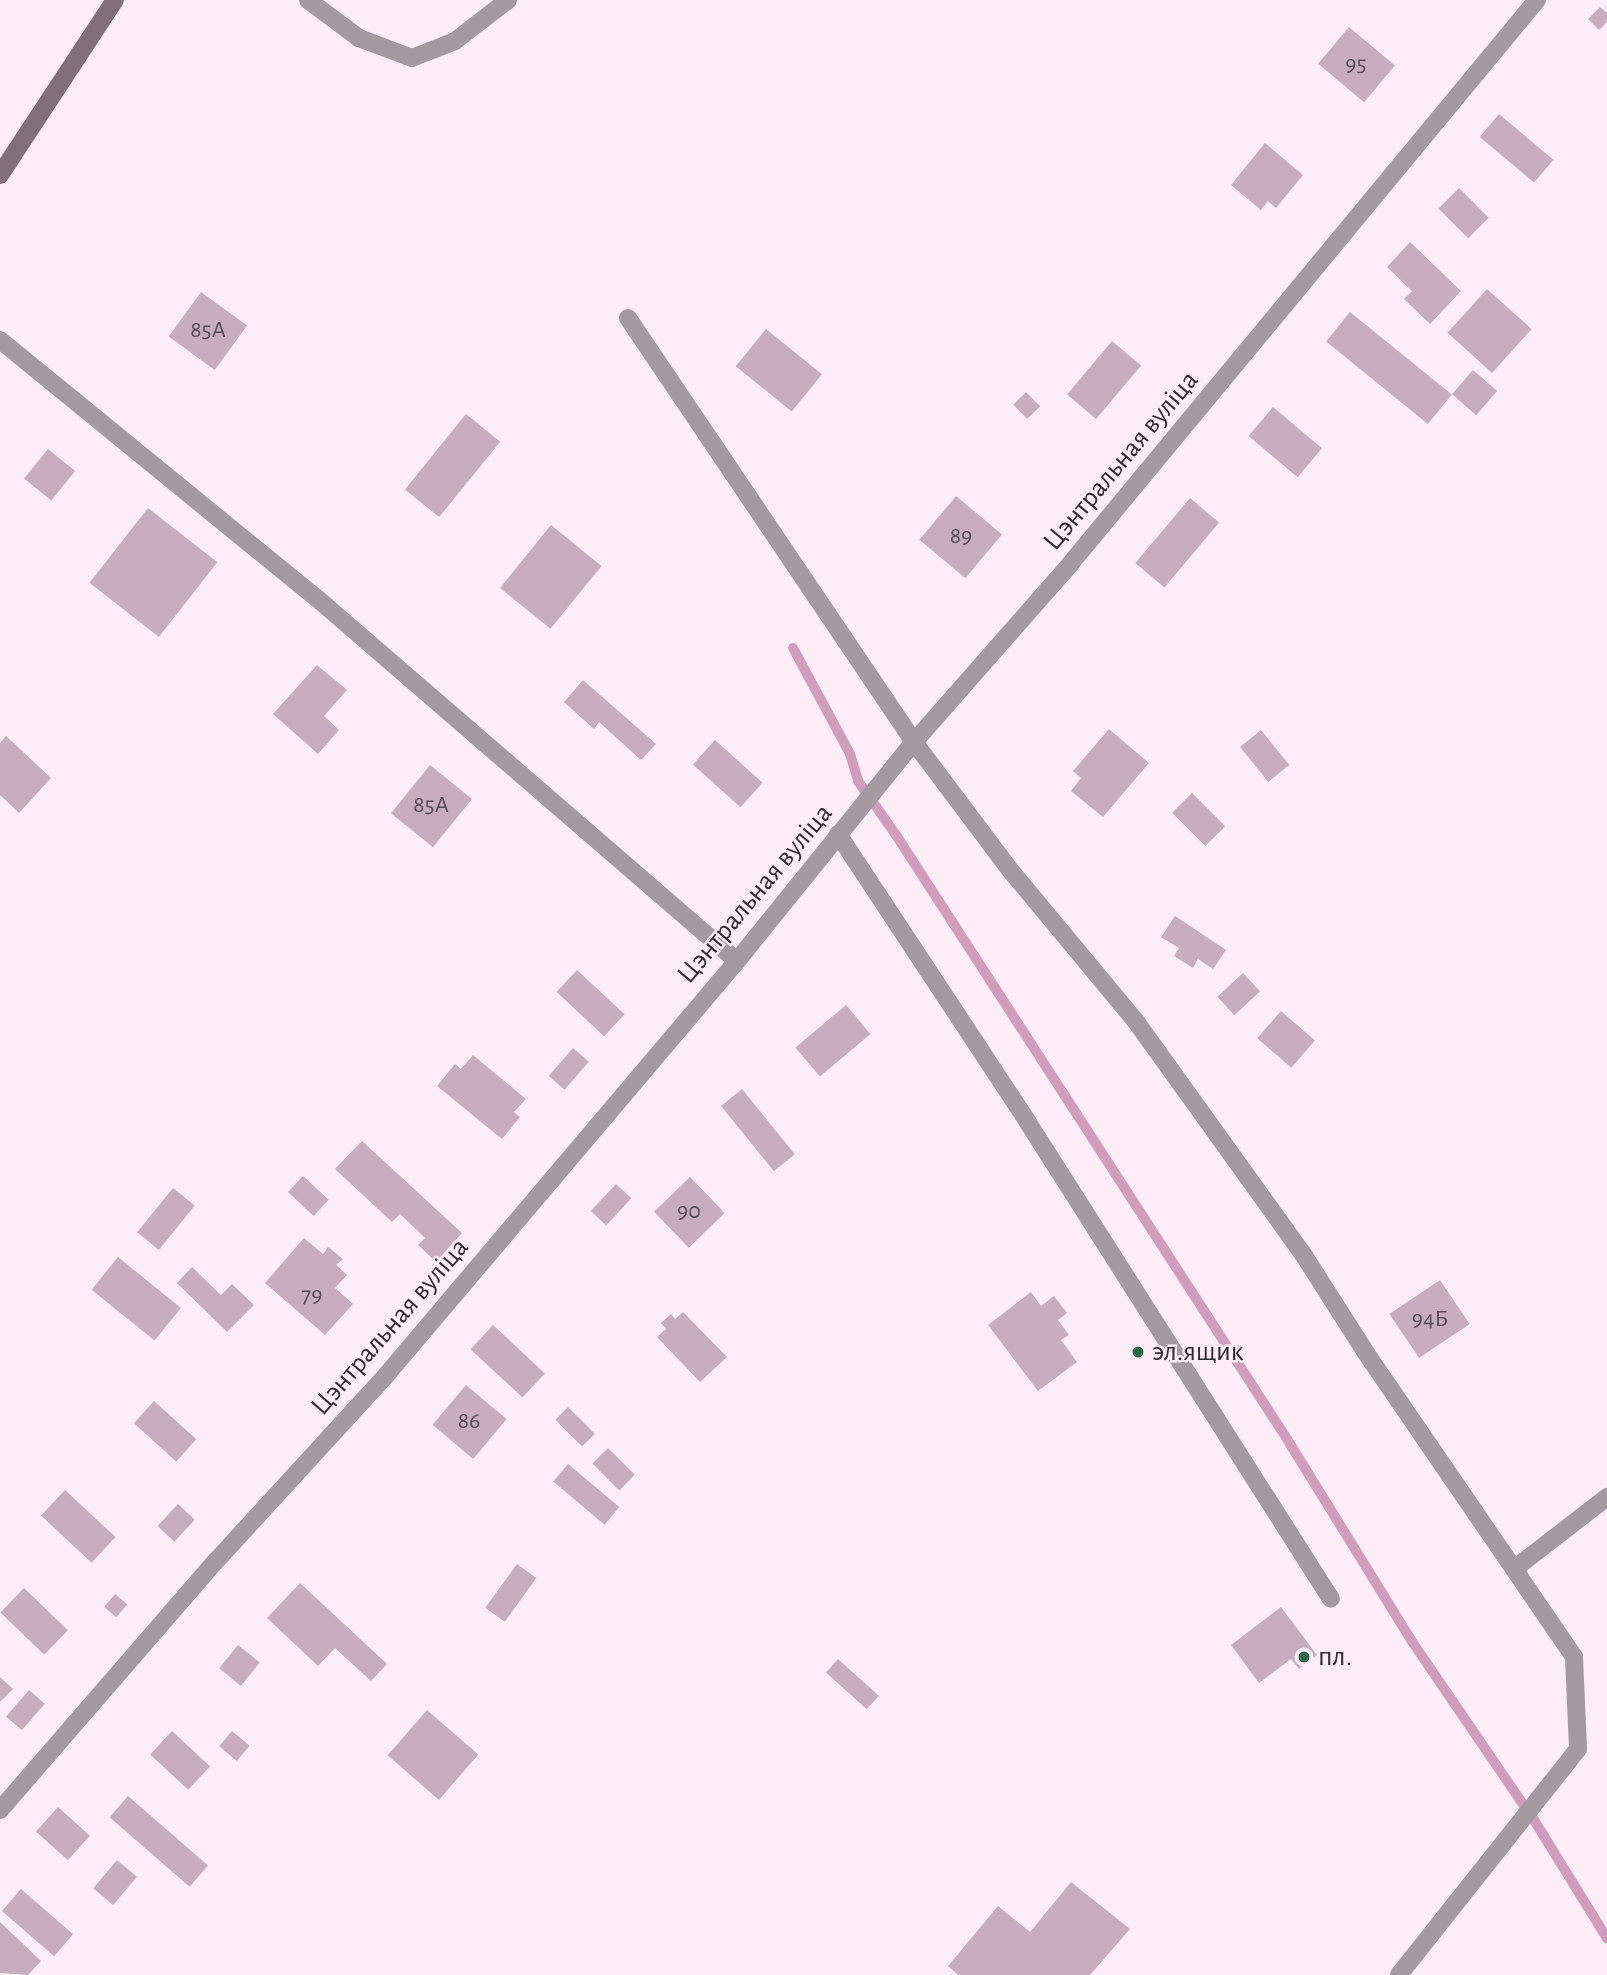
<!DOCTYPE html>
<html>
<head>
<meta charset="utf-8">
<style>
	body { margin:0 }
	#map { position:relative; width:1607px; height:1975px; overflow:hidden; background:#fdedf7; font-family:"Alegreya Sans",sans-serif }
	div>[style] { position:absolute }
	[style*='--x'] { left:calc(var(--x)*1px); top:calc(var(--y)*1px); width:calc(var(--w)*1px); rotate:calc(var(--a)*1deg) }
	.stream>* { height:10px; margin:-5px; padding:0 5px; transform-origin:5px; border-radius:5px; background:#d09dbe }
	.building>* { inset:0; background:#c7adbd; transform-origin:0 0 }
	.lane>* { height:18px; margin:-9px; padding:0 9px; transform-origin:9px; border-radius:9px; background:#a69aa1 }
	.street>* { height:18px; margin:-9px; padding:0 9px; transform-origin:9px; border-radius:9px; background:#a69aa1 }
	.secondary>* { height:18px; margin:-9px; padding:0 9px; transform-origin:9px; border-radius:9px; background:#81707a }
	.dots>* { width:19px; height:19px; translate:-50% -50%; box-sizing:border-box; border:4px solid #fdedf7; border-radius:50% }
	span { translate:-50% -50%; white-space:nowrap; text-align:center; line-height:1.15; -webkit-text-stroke:5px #fdedf7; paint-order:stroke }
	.number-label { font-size:24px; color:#594b54 }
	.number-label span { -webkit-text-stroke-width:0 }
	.street-label { font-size:28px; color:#342a31 }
	.poi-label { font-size:28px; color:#342a31 }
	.left { translate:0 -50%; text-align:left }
</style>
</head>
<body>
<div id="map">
	<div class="stream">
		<div style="--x:793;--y:648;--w:120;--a:61.7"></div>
		<div style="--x:850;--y:754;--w:28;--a:73"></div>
		<div style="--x:858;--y:781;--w:66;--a:54.9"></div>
		<div style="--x:896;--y:835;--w:720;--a:57.08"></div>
		<div style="--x:1287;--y:1439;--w:236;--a:58.3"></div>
		<div style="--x:1411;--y:1640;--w:218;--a:55.7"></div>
		<div style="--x:1534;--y:1820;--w:139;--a:58.3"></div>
	</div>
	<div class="building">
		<div style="clip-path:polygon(1600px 7px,1607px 13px,1607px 22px,1599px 30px,1588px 19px)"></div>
		<div style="left:1349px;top:27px;width:60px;height:48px;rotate:40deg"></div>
		<div style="left:1499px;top:114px;width:71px;height:30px;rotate:40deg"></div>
		<div style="clip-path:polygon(1265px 143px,1303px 175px,1276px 208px,1268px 201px,1261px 210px,1231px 185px)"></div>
		<div style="left:1459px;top:188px;width:42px;height:29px;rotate:45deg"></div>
		<div style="clip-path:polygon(1410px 242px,1461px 291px,1430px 324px,1404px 299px,1412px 291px,1387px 267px)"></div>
		<div style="left:1487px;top:289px;width:60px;height:59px;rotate:42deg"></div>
		<div style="left:201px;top:292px;width:57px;height:55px;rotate:36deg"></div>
		<div style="left:1350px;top:312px;width:131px;height:38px;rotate:39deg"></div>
		<div style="left:766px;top:329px;width:72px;height:48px;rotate:39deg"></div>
		<div style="left:1112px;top:341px;width:38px;height:70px;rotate:40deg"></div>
		<div style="left:1473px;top:370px;width:32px;height:32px;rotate:41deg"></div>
		<div style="left:1026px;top:392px;width:20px;height:18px;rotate:45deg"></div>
		<div style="left:1273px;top:407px;width:64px;height:38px;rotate:40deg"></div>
		<div style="left:466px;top:414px;width:44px;height:97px;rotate:39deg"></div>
		<div style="left:48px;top:449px;width:35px;height:38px;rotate:39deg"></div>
		<div style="left:956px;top:496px;width:60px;height:57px;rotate:40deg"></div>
		<div style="left:1190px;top:498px;width:38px;height:85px;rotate:40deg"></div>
		<div style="left:148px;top:508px;width:88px;height:95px;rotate:38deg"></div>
		<div style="left:551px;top:525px;width:65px;height:81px;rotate:39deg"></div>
		<div style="clip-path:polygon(317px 665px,347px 690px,324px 716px,339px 730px,318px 754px,273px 714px)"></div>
		<div style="clip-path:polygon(583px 680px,656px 744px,641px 760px,599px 722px,594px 729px,564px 702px)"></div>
		<div style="clip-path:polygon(1109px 729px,1149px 763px,1103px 817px,1071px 791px,1081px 778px,1073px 771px)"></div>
		<div style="left:1261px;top:730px;width:45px;height:27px;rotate:51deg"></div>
		<div style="clip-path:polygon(6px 736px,51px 778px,19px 813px,0 795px,0 743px)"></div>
		<div style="left:715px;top:740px;width:64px;height:33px;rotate:42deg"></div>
		<div style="left:430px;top:765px;width:54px;height:62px;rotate:39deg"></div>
		<div style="left:1192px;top:793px;width:47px;height:28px;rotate:45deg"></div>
		<div style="clip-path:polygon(1175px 916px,1226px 950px,1213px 969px,1198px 959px,1193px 968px,1174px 956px,1179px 948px,1161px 937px)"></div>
		<div style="left:577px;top:970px;width:65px;height:30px;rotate:43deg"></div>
		<div style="left:1243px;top:973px;width:25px;height:35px;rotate:47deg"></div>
		<div style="left:846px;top:1005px;width:38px;height:66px;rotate:50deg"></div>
		<div style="left:1281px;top:1011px;width:45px;height:36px;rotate:41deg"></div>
		<div style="left:573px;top:1048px;width:21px;height:37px;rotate:41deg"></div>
		<div style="clip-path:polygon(473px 1055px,526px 1099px,514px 1112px,520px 1117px,502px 1139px,437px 1086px,455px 1064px,461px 1069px)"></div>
		<div style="left:742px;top:1089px;width:84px;height:27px;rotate:51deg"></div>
		<div style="clip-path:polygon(362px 1141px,462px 1233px,436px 1262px,418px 1245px,425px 1238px,400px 1214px,392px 1222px,335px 1169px)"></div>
		<div style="left:303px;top:1176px;width:35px;height:22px;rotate:43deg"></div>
		<div style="left:690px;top:1177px;width:50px;height:50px;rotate:46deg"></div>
		<div style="left:616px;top:1184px;width:21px;height:37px;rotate:43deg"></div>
		<div style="left:173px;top:1188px;width:28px;height:57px;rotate:39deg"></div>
		<div style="clip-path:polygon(304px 1238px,323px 1254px,328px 1247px,343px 1259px,336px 1265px,347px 1275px,335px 1288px,353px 1304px,325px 1335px,265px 1283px)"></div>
		<div style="left:118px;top:1257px;width:81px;height:42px;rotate:39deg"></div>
		<div style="clip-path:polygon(192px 1267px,221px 1295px,232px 1284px,254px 1305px,227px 1332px,177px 1283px)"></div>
		<div style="left:1440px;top:1280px;width:53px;height:61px;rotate:56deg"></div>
		<div style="clip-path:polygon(1031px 1292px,1041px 1306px,1054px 1296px,1067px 1313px,1058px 1320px,1069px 1335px,1061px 1340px,1077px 1362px,1038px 1391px,988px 1325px)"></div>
		<div style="clip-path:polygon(683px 1312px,727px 1357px,700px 1382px,657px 1337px,666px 1329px,661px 1323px,671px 1314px,675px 1319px)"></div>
		<div style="left:493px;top:1325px;width:71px;height:33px;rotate:43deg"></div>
		<div style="left:466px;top:1385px;width:53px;height:52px;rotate:40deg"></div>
		<div style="left:154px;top:1401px;width:57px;height:30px;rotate:42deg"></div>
		<div style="left:568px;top:1407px;width:38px;height:18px;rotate:45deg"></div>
		<div style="left:608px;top:1448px;width:38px;height:22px;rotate:45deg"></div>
		<div style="left:568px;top:1464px;width:67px;height:23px;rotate:40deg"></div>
		<div style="left:65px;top:1490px;width:69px;height:35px;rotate:43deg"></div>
		<div style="left:178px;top:1504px;width:23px;height:30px;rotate:43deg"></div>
		<div style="left:517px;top:1564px;width:24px;height:54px;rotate:36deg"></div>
		<div style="clip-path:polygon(300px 1583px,387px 1664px,371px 1681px,335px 1648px,318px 1666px,267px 1618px)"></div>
		<div style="left:24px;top:1588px;width:61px;height:34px;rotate:44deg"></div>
		<div style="left:115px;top:1594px;width:16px;height:17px;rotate:40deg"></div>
		<div style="clip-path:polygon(1281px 1607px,1317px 1655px,1299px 1669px,1291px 1659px,1259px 1683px,1231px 1645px)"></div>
		<div style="left:238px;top:1645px;width:28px;height:30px;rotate:39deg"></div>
		<div style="left:838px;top:1659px;width:55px;height:18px;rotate:42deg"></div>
		<div style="clip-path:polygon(0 1677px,13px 1689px,0 1702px)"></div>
		<div style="left:29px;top:1690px;width:21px;height:35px;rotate:41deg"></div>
		<div style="left:427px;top:1710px;width:68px;height:60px;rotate:41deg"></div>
		<div style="left:172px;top:1731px;width:52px;height:32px;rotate:43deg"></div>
		<div style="left:232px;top:1731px;width:23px;height:20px;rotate:40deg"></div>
		<div style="left:128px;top:1796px;width:106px;height:28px;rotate:41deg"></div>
		<div style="left:58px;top:1807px;width:43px;height:33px;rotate:42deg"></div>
		<div style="left:117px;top:1860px;width:26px;height:37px;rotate:40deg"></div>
		<div style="clip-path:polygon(1071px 1882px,1130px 1929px,1090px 1975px,958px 1975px,948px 1966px,998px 1906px,1030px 1932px)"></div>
		<div style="left:21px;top:1889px;width:69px;height:29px;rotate:41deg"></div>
		<div style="clip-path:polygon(0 1922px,41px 1961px,28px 1975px,0 1973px)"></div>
	</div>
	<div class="lane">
		<div style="--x:308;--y:0;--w:64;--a:36.7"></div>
		<div style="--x:359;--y:38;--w:57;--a:20.7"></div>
		<div style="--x:412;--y:58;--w:46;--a:-21.6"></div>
		<div style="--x:455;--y:41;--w:67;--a:-37.7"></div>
		<div style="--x:838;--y:834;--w:344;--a:56.6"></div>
		<div style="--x:1027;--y:1121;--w:566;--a:57.54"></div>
		<div style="--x:1514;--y:1569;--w:118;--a:-37.7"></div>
	</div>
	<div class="street">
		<div style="--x:628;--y:318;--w:511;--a:56"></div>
		<div style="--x:914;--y:742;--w:161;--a:53.1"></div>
		<div style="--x:1011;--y:871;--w:197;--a:50.3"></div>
		<div style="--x:1137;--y:1023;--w:284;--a:54.3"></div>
		<div style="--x:1303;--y:1254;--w:117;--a:57.5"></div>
		<div style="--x:1366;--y:1353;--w:368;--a:55.6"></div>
		<div style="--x:1574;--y:1657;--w:92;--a:87.5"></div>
		<div style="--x:1578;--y:1749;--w:288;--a:128.4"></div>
		<div style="--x:0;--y:340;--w:421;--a:39.2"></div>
		<div style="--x:326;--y:606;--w:543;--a:40.82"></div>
		<div style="--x:0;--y:1810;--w:330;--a:-49.1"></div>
		<div style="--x:216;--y:1561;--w:255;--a:-47.5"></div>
		<div style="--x:388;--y:1373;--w:540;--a:-49.73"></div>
		<div style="--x:737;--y:961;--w:282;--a:-51.1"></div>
		<div style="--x:914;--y:742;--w:238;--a:-48.7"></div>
		<div style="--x:1071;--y:563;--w:731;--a:-50.39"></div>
	</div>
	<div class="secondary">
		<div style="--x:0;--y:175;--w:209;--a:-56.7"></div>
	</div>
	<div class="dots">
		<div style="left:1138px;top:1352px;background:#30664c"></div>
		<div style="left:1304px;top:1657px;background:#30664c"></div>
	</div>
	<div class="number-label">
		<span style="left:1356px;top:65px">95</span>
		<span style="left:208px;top:331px">85А</span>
		<span style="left:961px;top:537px">89</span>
		<span style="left:431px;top:806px">85А</span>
		<span style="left:689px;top:1212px">90</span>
		<span style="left:312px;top:1296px">79</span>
		<span style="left:1430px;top:1320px">94Б</span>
		<span style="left:469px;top:1422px">86</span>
	</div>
	<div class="street-label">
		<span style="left:1121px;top:461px;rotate:-50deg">Цэнтральная вуліца</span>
		<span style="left:755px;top:894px;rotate:-50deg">Цэнтральная вуліца</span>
		<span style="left:390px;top:1327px;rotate:-49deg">Цэнтральная вуліца</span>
	</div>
	<div class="poi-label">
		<span class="left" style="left:1152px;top:1352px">эл.ящик</span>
		<span class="left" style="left:1318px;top:1657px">пл.</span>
	</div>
</div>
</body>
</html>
